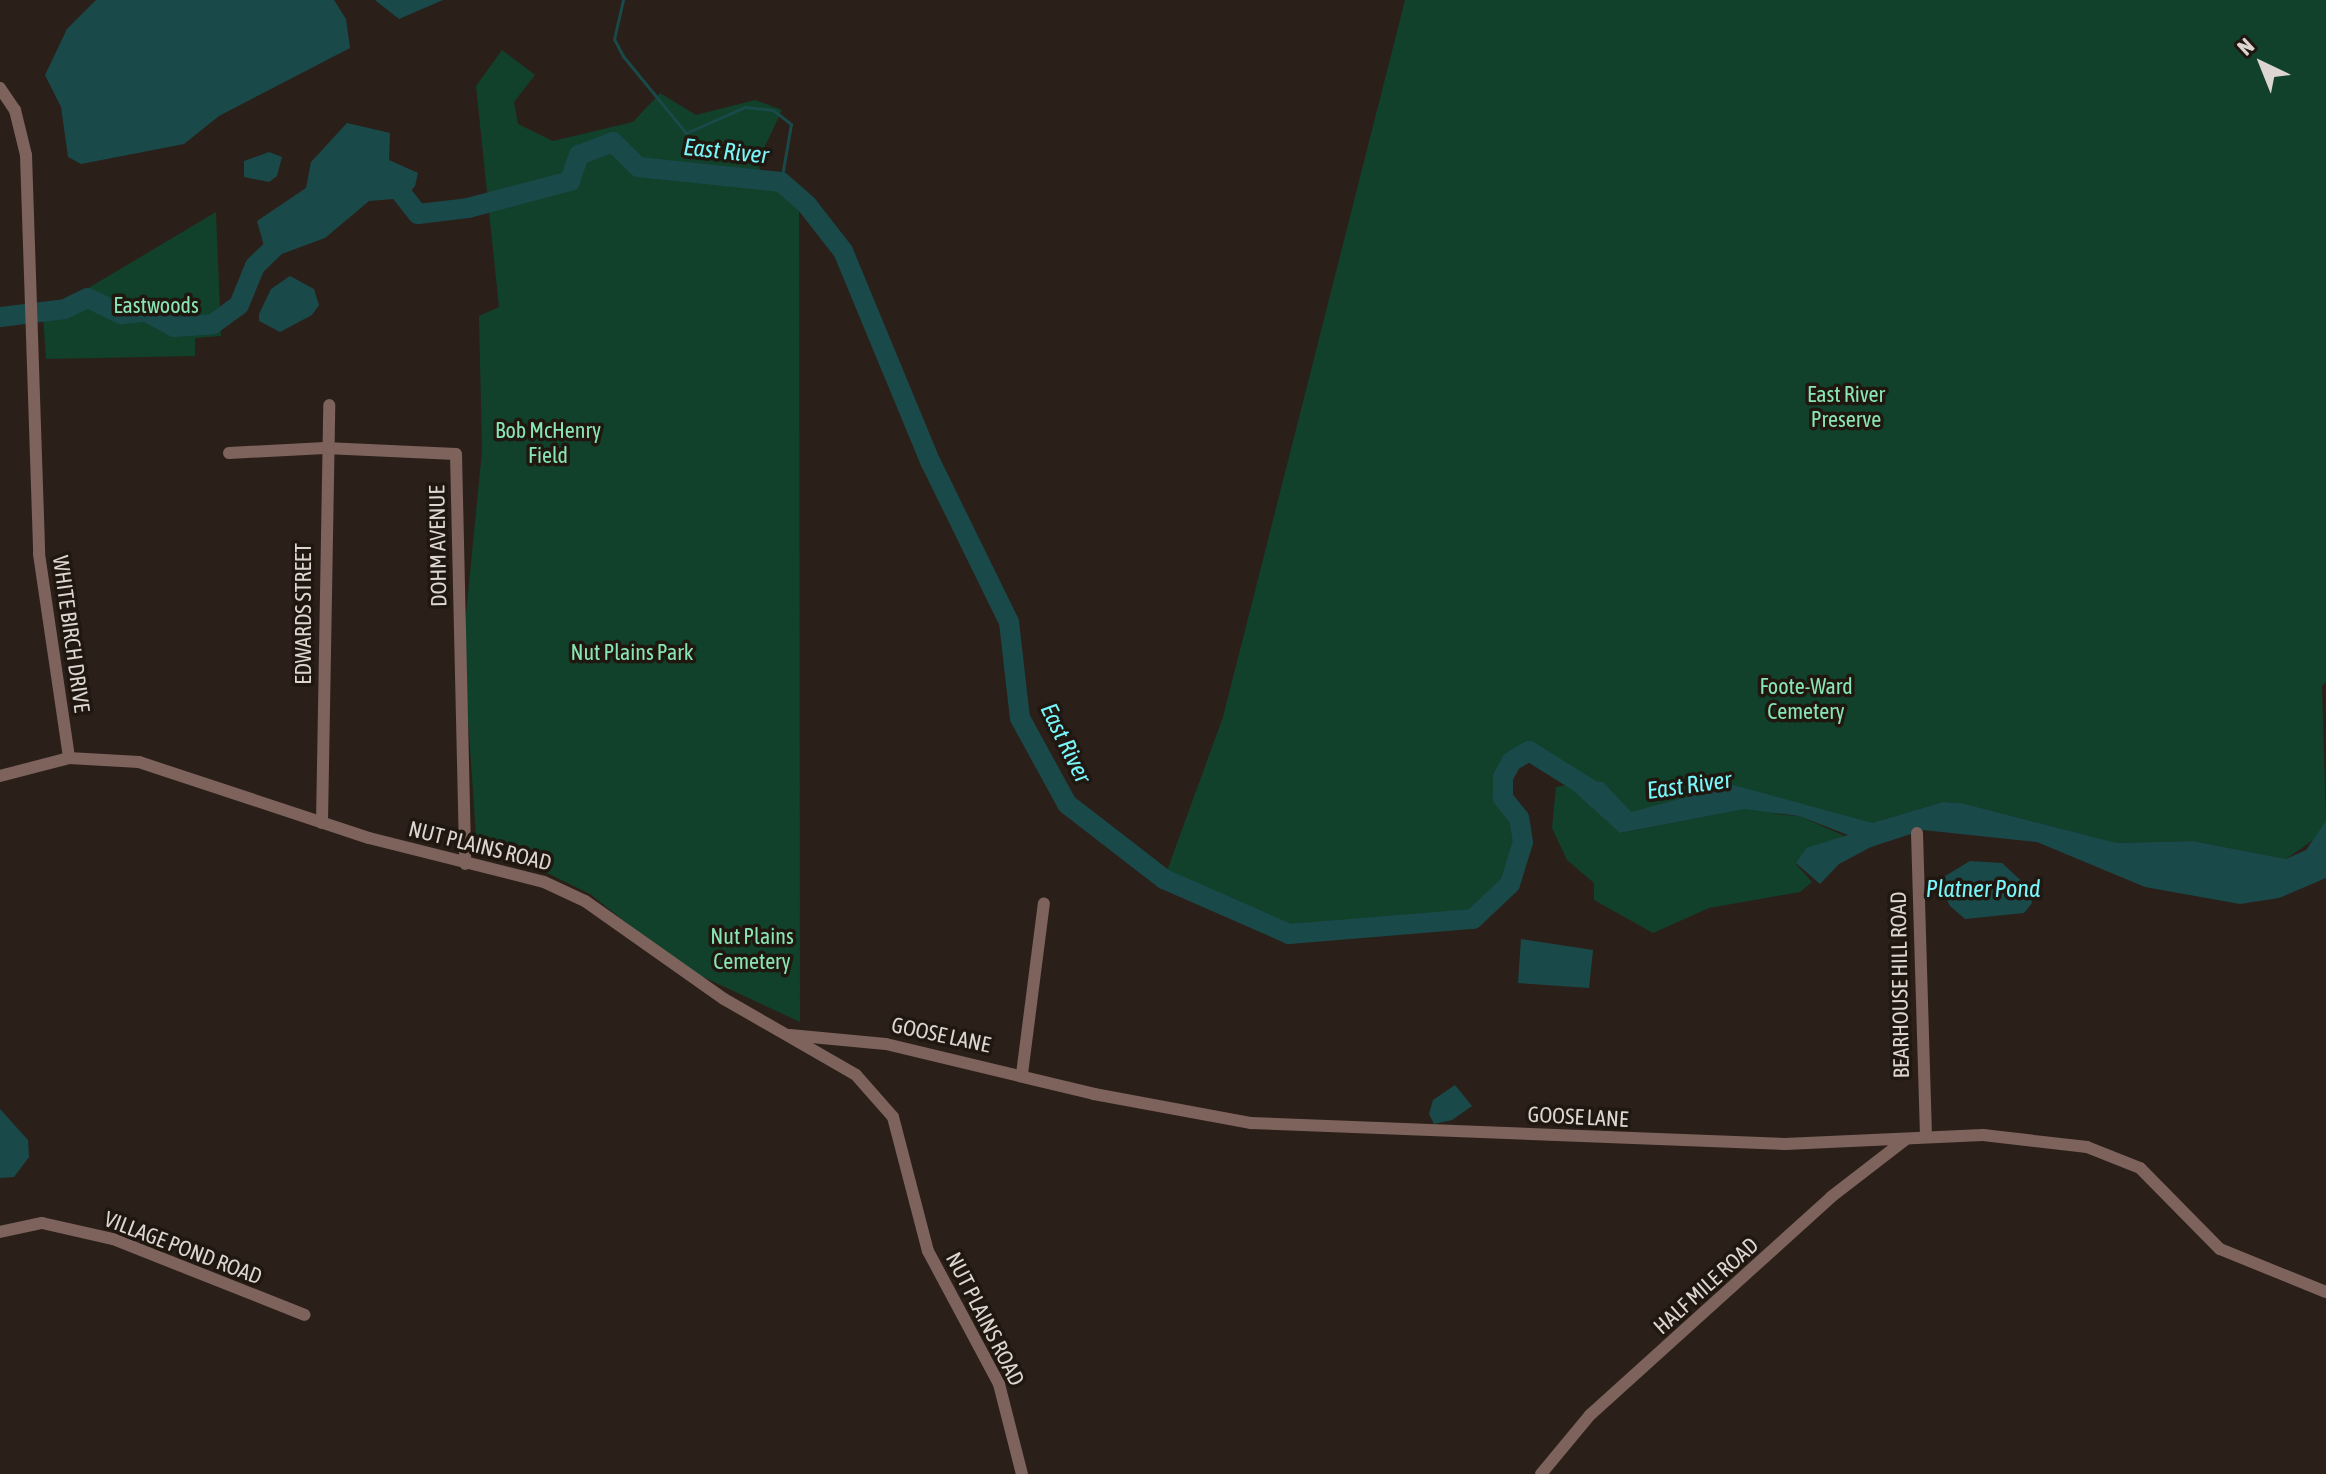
<!DOCTYPE html>
<html>
<head>
<meta charset="utf-8">
<style>
	body { margin:0 }
	#map { position:relative; width:2326px; height:1474px; overflow:hidden; background:#2a2019; font-family:"Asap Condensed",sans-serif }
	div>[style] { position:absolute }
	[style*='--x'] { left:calc(var(--x)*1px); top:calc(var(--y)*1px); width:calc(var(--w)*1px); rotate:calc(var(--a)*1deg) }
	.green>* { inset:0; background:#11412b }
	.water>* { inset:0; background:#1a494a }
	.stream>* { height:3px; margin:-1.5px; padding:0 1.5px; transform-origin:1.5px; border-radius:1.5px; background:#1a494a }
	.river>* { height:20px; margin:-10px; padding:0 10px; transform-origin:10px; border-radius:10px; background:#1a494a }
	.minor>* { height:12px; margin:-6px; padding:0 6px; transform-origin:6px; border-radius:6px; background:#7e625c }
	span { translate:-50% -50%; white-space:nowrap; text-align:center; line-height:1.15; -webkit-text-stroke:7px #201710; paint-order:stroke }
	.park-label { font-size:22px; color:#89e5b3 }
	.street-label { font-size:22px; color:#dcd5d0 }
	.water-label { font-size:24px; color:#78f7fb; font-style:italic }
	.north { position:absolute; left:2222px; top:24px; width:80px; height:80px; -webkit-text-stroke:6px #201710; paint-order:stroke; rotate:317deg; font-size:22px; font-weight:700; line-height:32px; text-align:center; color:#dcd5d0 }
	.north::after { content:''; display:block; margin:auto; width:28px; height:36px; background:#dcd5d0; clip-path:polygon(50% 0,100% 100%,50% 72%,0 100%) }
</style>
</head>
<body>
<div id="map">
	<div class="green">
		<div style="clip-path:polygon(1405px 0,2326px 0,2326px 682px,2322px 686px,2326px 821px,2320px 835px,2286px 859px,2193px 841px,2117px 843px,1961px 803px,1943px 802px,1872px 823px,1860px 832px,1806px 812px,1773px 814px,1799px 816px,1849px 838px,1806px 848px,1796px 864px,1812px 882px,1800px 892px,1709px 908px,1653px 933px,1594px 900px,1594px 883px,1567px 860px,1552px 828px,1556px 787px,1567px 785px,1621px 833px,1741px 809px,1629px 819px,1594px 801px,1581px 781px,1529px 751px,1512px 761px,1503px 777px,1503px 798px,1519px 818px,1523px 842px,1510px 884px,1473px 919px,1289px 934px,1164px 879px,1223px 717px)"></div>
		<div style="clip-path:polygon(502px 50px,535px 75px,514px 102px,518px 124px,553px 141px,633px 122px,660px 93px,696px 115px,755px 100px,782px 110px,757px 163px,763px 175px,799px 194px,800px 1022px,682px 967px,590px 894px,535px 867px,477px 851px,463px 645px,482px 451px,479px 316px,499px 307px,476px 86px)"></div>
		<div style="clip-path:polygon(216px 212px,221px 336px,195px 338px,195px 356px,46px 359px,43px 315px)"></div>
	</div>
	<div class="water">
		<div style="clip-path:polygon(96px 0,334px 0,346px 19px,350px 48px,219px 116px,184px 144px,81px 164px,68px 157px,61px 107px,45px 75px,67px 29px)"></div>
		<div style="clip-path:polygon(375px 0,443px 0,399px 19px)"></div>
		<div style="clip-path:polygon(347px 123px,390px 133px,389px 160px,418px 173px,415px 186px,405px 198px,369px 201px,325px 238px,279px 255px,266px 253px,257px 221px,306px 188px,311px 162px)"></div>
		<div style="clip-path:polygon(269px 152px,282px 157px,277px 176px,269px 182px,244px 177px,244px 161px)"></div>
		<div style="clip-path:polygon(290px 276px,314px 289px,319px 305px,312px 315px,280px 332px,259px 321px,259px 314px,271px 289px)"></div>
		<div style="clip-path:polygon(1581px 781px,1603px 782px,1631px 812px,1733px 785px,1872px 823px,1943px 802px,1961px 803px,2117px 843px,2193px 841px,2286px 859px,2306px 850px,2326px 821px,2326px 878px,2279px 898px,2240px 904px,2145px 887px,2037px 842px,1923px 830px,1871px 847px,1839px 864px,1820px 884px,1796px 863px,1806px 848px,1848px 835px,1799px 816px,1744px 809px,1620px 833px,1567px 785px)"></div>
		<div style="clip-path:polygon(1970px 861px,2002px 863px,2028px 887px,2032px 903px,2024px 913px,1965px 919px,1950px 906px,1937px 881px)"></div>
		<div style="clip-path:polygon(1521px 939px,1593px 950px,1589px 988px,1518px 983px)"></div>
		<div style="clip-path:polygon(1455px 1085px,1472px 1106px,1452px 1120px,1434px 1124px,1429px 1114px,1433px 1100px)"></div>
		<div style="clip-path:polygon(0 1109px,28px 1140px,29px 1157px,14px 1177px,0 1178px)"></div>
	</div>
	<div class="stream">
		<div style="--x:623;--y:0;--w:40;--a:103"></div>
		<div style="--x:614;--y:39;--w:19;--a:62"></div>
		<div style="--x:623;--y:56;--w:99;--a:50.7"></div>
		<div style="--x:686;--y:133;--w:64;--a:-23.8"></div>
		<div style="--x:745;--y:107;--w:28;--a:6"></div>
		<div style="--x:773;--y:110;--w:23;--a:38"></div>
		<div style="--x:791;--y:124;--w:59;--a:99.8"></div>
	</div>
	<div class="river">
		<div style="--x:386;--y:185;--w:9;--a:0"></div>
		<div style="--x:395;--y:185;--w:37;--a:52"></div>
		<div style="--x:418;--y:214;--w:50;--a:-6.8"></div>
		<div style="--x:468;--y:208;--w:106;--a:-14.8"></div>
		<div style="--x:570;--y:181;--w:28;--a:-71"></div>
		<div style="--x:579;--y:155;--w:36;--a:-21"></div>
		<div style="--x:613;--y:142;--w:35;--a:45"></div>
		<div style="--x:638;--y:167;--w:144;--a:6"></div>
		<div style="--x:781;--y:182;--w:35;--a:41"></div>
		<div style="--x:807;--y:205;--w:58;--a:52"></div>
		<div style="--x:843;--y:251;--w:230;--a:67.5"></div>
		<div style="--x:931;--y:463;--w:177;--a:63.9"></div>
		<div style="--x:1009;--y:622;--w:97;--a:83.5"></div>
		<div style="--x:1020;--y:718;--w:98;--a:61.3"></div>
		<div style="--x:1067;--y:804;--w:123;--a:37.7"></div>
		<div style="--x:1164;--y:879;--w:137;--a:23.7"></div>
		<div style="--x:1289;--y:934;--w:185;--a:-4.7"></div>
		<div style="--x:1473;--y:919;--w:51;--a:-43.4"></div>
		<div style="--x:1510;--y:884;--w:44;--a:-72.8"></div>
		<div style="--x:1523;--y:842;--w:24;--a:-99"></div>
		<div style="--x:1519;--y:818;--w:26;--a:-129"></div>
		<div style="--x:1503;--y:798;--w:21;--a:-90"></div>
		<div style="--x:1503;--y:777;--w:18;--a:-61"></div>
		<div style="--x:1512;--y:761;--w:20;--a:-30"></div>
		<div style="--x:1529;--y:751;--w:85;--a:32"></div>
		<div style="--x:0;--y:317;--w:65;--a:-7"></div>
		<div style="--x:65;--y:309;--w:25;--a:-26"></div>
		<div style="--x:88;--y:298;--w:37;--a:26"></div>
		<div style="--x:121;--y:314;--w:25;--a:-5"></div>
		<div style="--x:146;--y:312;--w:32;--a:28"></div>
		<div style="--x:174;--y:327;--w:39;--a:-4"></div>
		<div style="--x:213;--y:324;--w:32;--a:-36"></div>
		<div style="--x:239;--y:305;--w:42;--a:-67.7"></div>
		<div style="--x:255;--y:266;--w:42;--a:-44"></div>
	</div>
	<div class="minor">
		<div style="--x:0;--y:88;--w:27;--a:56"></div>
		<div style="--x:15;--y:110;--w:46;--a:76.3"></div>
		<div style="--x:26;--y:155;--w:399;--a:88.1"></div>
		<div style="--x:39;--y:554;--w:206;--a:81.6"></div>
		<div style="--x:229;--y:453;--w:96;--a:-3"></div>
		<div style="--x:325;--y:448;--w:131;--a:2.6"></div>
		<div style="--x:456;--y:454;--w:410;--a:88.7"></div>
		<div style="--x:0;--y:776;--w:71;--a:-14.6"></div>
		<div style="--x:69;--y:758;--w:70;--a:3.3"></div>
		<div style="--x:139;--y:762;--w:242;--a:18.3"></div>
		<div style="--x:369;--y:838;--w:180;--a:14.1"></div>
		<div style="--x:544;--y:882;--w:45;--a:24.9"></div>
		<div style="--x:585;--y:901;--w:170;--a:35.2"></div>
		<div style="--x:724;--y:999;--w:152;--a:29.9"></div>
		<div style="--x:856;--y:1075;--w:56;--a:48.6"></div>
		<div style="--x:893;--y:1117;--w:138;--a:75.4"></div>
		<div style="--x:928;--y:1251;--w:151;--a:61.9"></div>
		<div style="--x:999;--y:1384;--w:93;--a:75.7"></div>
		<div style="--x:322;--y:823;--w:418;--a:-89"></div>
		<div style="--x:1917;--y:833;--w:303;--a:88.3"></div>
		<div style="--x:790;--y:1035;--w:96;--a:5.4"></div>
		<div style="--x:886;--y:1044;--w:214;--a:13.5"></div>
		<div style="--x:1094;--y:1094;--w:160;--a:10.5"></div>
		<div style="--x:1251;--y:1123;--w:534;--a:2.25"></div>
		<div style="--x:1785;--y:1144;--w:198;--a:-2.6"></div>
		<div style="--x:1983;--y:1135;--w:105;--a:6.6"></div>
		<div style="--x:2087;--y:1147;--w:57;--a:21.6"></div>
		<div style="--x:2140;--y:1168;--w:114;--a:45.4"></div>
		<div style="--x:2220;--y:1249;--w:114;--a:22.1"></div>
		<div style="--x:1022;--y:1074;--w:172;--a:-82.7"></div>
		<div style="--x:0;--y:1232;--w:43;--a:-12.1"></div>
		<div style="--x:42;--y:1223;--w:73;--a:12.7"></div>
		<div style="--x:113;--y:1239;--w:206;--a:21.6"></div>
		<div style="--x:1541;--y:1474;--w:77;--a:-50.3"></div>
		<div style="--x:1590;--y:1415;--w:325;--a:-42.1"></div>
		<div style="--x:1831;--y:1197;--w:95;--a:-37.7"></div>
	</div>
	<div class="park-label">
		<span style="left:156px;top:306px">Eastwoods</span>
		<span style="left:1846px;top:407px">East River<br>Preserve</span>
		<span style="left:548px;top:443px">Bob McHenry<br>Field</span>
		<span style="left:632px;top:653px">Nut Plains Park</span>
		<span style="left:1806px;top:699px">Foote-Ward<br>Cemetery</span>
		<span style="left:752px;top:949px">Nut Plains<br>Cemetery</span>
	</div>
	<div class="street-label">
		<span style="left:438px;top:546px;rotate:-91deg">DOHM AVENUE</span>
		<span style="left:304px;top:614px;rotate:-90deg">EDWARDS STREET</span>
		<span style="left:71px;top:634px;rotate:82deg">WHITE BIRCH DRIVE</span>
		<span style="left:480px;top:846px;rotate:14deg">NUT PLAINS ROAD</span>
		<span style="left:1900px;top:985px;rotate:-91deg">BEARHOUSE HILL ROAD</span>
		<span style="left:941px;top:1035px;rotate:12deg">GOOSE LANE</span>
		<span style="left:1578px;top:1117px;rotate:3deg">GOOSE LANE</span>
		<span style="left:183px;top:1248px;rotate:21deg">VILLAGE POND ROAD</span>
		<span style="left:1706px;top:1286px;rotate:-42deg">HALF MILE ROAD</span>
		<span style="left:985px;top:1319px;rotate:63deg">NUT PLAINS ROAD</span>
	</div>
	<div class="water-label">
		<span style="left:726px;top:151px;rotate:6deg">East River</span>
		<span style="left:1066px;top:743px;rotate:64deg">East River</span>
		<span style="left:1689px;top:785px;rotate:-8deg">East River</span>
		<span style="left:1983px;top:889px">Platner Pond</span>
	</div>
	<div class="north">N</div>
</div>
</body>
</html>
